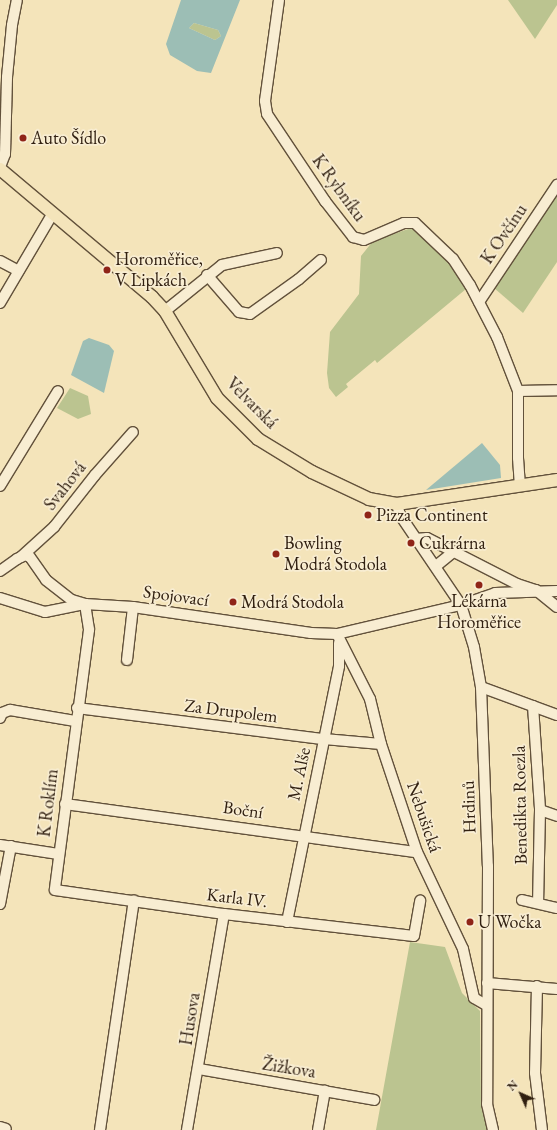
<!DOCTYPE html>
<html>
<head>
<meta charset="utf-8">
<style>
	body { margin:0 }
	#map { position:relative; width:557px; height:1130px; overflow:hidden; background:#f4e4ba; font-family:"EB Garamond",serif }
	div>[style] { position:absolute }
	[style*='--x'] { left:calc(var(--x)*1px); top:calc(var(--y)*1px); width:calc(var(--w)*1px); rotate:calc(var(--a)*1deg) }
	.green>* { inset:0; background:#bbc490 }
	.water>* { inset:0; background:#9cbeb5 }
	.roads { filter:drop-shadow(1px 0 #62513b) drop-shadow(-1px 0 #62513b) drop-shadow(0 1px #62513b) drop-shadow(0 -1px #62513b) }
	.minor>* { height:10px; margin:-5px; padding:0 5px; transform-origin:5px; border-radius:5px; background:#f8edd2 }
	.major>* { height:12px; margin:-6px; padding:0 6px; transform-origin:6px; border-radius:6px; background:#f4e4ba }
	.dots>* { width:11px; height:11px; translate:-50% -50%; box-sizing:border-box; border:2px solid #f8edd2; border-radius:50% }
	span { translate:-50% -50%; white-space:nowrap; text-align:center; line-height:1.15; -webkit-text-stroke:3.5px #f8edd2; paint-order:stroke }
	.poi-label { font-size:18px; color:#312011 }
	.left { translate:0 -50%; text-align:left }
	.street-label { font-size:18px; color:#312011 }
	.north { position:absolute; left:501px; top:1074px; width:40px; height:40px; -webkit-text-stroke:3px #f8edd2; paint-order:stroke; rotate:315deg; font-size:11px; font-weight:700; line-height:16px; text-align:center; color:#312011 }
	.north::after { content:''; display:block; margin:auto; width:14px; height:18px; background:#312011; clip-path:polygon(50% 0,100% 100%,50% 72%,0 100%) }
</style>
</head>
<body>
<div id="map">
	<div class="green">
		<div style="clip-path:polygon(508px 0,557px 0,557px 5px,535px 39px)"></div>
		<div style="clip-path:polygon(194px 23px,218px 30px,221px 36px,215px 40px,189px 28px)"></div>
		<div style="clip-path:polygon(557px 190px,557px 262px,523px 313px,494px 288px)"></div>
		<div style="clip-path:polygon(414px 227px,450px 262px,466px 289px,377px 363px,375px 360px,346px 384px,348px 387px,336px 397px,329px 388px,327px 373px,330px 332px,359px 294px,361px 256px,373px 241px)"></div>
		<div style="clip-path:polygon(70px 388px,88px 396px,91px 414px,78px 419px,57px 408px)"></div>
		<div style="clip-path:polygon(410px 942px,445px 947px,462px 993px,480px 1011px,481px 1105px,487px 1130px,376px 1130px)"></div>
	</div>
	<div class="water">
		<div style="clip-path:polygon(evenodd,181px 0,240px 0,211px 73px,197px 71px,170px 55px,166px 44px,181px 0,194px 23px,218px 30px,221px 36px,215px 40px,189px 28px,194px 23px)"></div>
		<div style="clip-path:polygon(89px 338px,109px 345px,114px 351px,104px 393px,71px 375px,83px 341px)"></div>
		<div style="clip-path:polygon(482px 443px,500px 465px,501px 478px,426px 490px)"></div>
	</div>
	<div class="roads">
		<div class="minor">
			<div style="--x:279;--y:0;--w:102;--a:97.9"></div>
			<div style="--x:265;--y:101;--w:13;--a:81"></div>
			<div style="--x:267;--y:114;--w:105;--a:56.3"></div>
			<div style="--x:325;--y:201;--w:46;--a:52.1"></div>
			<div style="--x:353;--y:237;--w:11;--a:15"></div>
			<div style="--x:364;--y:240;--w:43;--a:-23"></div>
			<div style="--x:404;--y:223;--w:11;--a:0"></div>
			<div style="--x:415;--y:223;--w:52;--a:43.5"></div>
			<div style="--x:453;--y:259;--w:31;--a:57"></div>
			<div style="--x:470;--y:285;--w:59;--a:62.6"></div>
			<div style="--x:497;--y:337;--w:58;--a:68.7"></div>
			<div style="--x:518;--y:391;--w:67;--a:90"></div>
			<div style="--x:518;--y:458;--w:28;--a:86"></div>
			<div style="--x:0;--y:167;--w:14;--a:-69"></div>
			<div style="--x:5;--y:154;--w:77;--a:-88.5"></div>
			<div style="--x:7;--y:77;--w:52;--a:-84.5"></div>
			<div style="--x:12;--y:25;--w:25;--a:-79"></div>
			<div style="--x:0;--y:261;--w:21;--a:28"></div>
			<div style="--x:207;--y:275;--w:49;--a:49.1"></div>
			<div style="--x:239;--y:312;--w:11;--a:10"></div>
			<div style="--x:250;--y:314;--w:60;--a:-35.5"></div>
			<div style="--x:299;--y:279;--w:29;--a:-41"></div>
			<div style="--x:479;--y:302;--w:141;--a:-56.3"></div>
			<div style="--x:0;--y:303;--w:104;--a:-59.5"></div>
			<div style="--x:165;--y:311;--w:73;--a:-38.9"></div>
			<div style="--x:222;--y:265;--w:56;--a:-12.3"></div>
			<div style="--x:518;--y:391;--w:39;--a:-1"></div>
			<div style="--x:0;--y:486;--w:111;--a:-58.6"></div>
			<div style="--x:397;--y:504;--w:11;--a:75"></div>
			<div style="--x:400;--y:515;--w:109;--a:55.9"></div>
			<div style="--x:461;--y:605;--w:44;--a:72.8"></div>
			<div style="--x:474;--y:647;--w:41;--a:80.1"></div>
			<div style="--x:481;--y:687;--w:179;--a:87.8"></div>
			<div style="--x:488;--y:866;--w:238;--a:90.2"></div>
			<div style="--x:487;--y:1104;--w:27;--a:77"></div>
			<div style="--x:416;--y:539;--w:11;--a:-5"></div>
			<div style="--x:427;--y:538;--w:101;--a:27.1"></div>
			<div style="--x:517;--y:584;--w:20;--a:18"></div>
			<div style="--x:536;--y:590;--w:27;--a:39"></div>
			<div style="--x:21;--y:557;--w:45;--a:-42.3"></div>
			<div style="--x:54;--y:527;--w:66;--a:-51.7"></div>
			<div style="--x:95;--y:475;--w:57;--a:-48.5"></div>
			<div style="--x:436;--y:566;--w:22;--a:-39"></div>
			<div style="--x:0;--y:571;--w:21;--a:-35"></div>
			<div style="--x:17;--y:559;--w:9;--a:-27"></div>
			<div style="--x:25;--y:555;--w:5;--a:22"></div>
			<div style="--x:30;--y:557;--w:28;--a:55"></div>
			<div style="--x:46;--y:580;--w:33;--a:38"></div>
			<div style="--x:72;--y:600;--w:14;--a:17"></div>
			<div style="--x:0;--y:598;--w:47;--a:17.3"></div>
			<div style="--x:45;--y:612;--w:41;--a:-11.3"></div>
			<div style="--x:85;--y:604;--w:48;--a:3.6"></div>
			<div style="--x:133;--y:607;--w:180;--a:8.3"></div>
			<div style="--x:311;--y:633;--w:26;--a:2"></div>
			<div style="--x:337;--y:634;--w:127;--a:-13.2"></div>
			<div style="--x:461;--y:605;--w:36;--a:-19"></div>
			<div style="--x:495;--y:593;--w:62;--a:-1.8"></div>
			<div style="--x:85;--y:604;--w:26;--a:81"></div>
			<div style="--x:89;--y:630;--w:262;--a:97.5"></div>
			<div style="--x:55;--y:890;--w:171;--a:8.1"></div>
			<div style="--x:224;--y:914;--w:191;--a:6.6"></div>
			<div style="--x:414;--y:936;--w:36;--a:-80"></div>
			<div style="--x:337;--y:634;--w:73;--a:63.1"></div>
			<div style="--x:370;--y:699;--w:46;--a:76.3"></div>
			<div style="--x:381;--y:744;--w:114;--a:71.6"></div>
			<div style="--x:417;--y:852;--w:107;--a:64.6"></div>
			<div style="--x:463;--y:949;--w:50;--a:77.3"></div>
			<div style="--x:474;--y:998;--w:14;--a:30"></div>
			<div style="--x:127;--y:660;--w:53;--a:-83.5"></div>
			<div style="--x:481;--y:687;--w:81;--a:20.2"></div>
			<div style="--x:533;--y:706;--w:104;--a:86.1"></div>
			<div style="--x:540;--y:810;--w:93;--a:91.2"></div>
			<div style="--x:77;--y:708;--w:249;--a:7.2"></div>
			<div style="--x:324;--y:739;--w:57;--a:5"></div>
			<div style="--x:0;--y:718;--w:5;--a:-68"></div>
			<div style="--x:2;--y:713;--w:9;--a:-21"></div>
			<div style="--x:10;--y:710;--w:66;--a:9.6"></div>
			<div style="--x:65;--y:804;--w:355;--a:7.8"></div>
			<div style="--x:540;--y:810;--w:18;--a:19"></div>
			<div style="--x:0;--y:845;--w:59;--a:8.8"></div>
			<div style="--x:522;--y:900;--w:36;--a:13"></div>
			<div style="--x:0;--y:904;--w:59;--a:-79.3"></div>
			<div style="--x:287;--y:922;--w:261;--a:-78.5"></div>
			<div style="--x:339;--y:666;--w:23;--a:-90"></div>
			<div style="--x:487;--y:983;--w:70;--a:4.9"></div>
			<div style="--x:537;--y:986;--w:87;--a:91.3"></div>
			<div style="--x:535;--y:1073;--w:57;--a:83"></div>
			<div style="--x:199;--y:1069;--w:178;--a:10"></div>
			<div style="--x:0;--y:1127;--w:6;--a:18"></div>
			<div style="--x:100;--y:1130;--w:232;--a:-81.6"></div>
			<div style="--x:187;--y:1130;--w:219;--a:-80.3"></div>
			<div style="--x:318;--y:1130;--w:40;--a:-80"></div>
		</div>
		<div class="major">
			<div style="--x:0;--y:169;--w:199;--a:40.1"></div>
			<div style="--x:152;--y:297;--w:19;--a:47"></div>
			<div style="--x:165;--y:311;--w:101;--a:59.1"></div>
			<div style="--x:217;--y:398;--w:58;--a:45"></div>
			<div style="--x:258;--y:439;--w:63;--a:31.4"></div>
			<div style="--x:312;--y:472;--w:63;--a:25.3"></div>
			<div style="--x:369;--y:499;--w:28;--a:10"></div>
			<div style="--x:397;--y:504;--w:162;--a:-8.5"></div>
		</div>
	</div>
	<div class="dots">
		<div style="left:23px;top:138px;background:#8f2418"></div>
		<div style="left:107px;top:270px;background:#8f2418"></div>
		<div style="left:368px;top:515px;background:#8f2418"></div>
		<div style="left:411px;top:543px;background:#8f2418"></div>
		<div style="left:276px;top:554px;background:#8f2418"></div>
		<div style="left:479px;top:585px;background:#8f2418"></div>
		<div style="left:233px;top:602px;background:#8f2418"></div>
		<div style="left:470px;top:922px;background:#8f2418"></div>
	</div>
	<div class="poi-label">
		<span class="left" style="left:31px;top:138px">Auto Šídlo</span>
		<span class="left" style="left:115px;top:270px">Horoměřice,<br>V Lipkách</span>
		<span class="left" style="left:376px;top:515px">Pizza Continent</span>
		<span class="left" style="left:419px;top:543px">Cukrárna</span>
		<span class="left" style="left:284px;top:554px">Bowling<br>Modrá Stodola</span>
		<span class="left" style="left:241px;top:602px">Modrá Stodola</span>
		<span style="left:479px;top:612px">Lékárna<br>Horoměřice</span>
		<span class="left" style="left:478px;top:922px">U Wočka</span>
	</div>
	<div class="street-label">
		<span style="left:339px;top:188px;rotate:54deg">K Rybníku</span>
		<span style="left:504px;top:234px;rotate:-56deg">K Ovčínu</span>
		<span style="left:252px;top:403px;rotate:45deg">Velvarská</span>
		<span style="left:65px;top:486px;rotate:-52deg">Svahová</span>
		<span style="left:176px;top:596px;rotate:8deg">Spojovací</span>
		<span style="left:231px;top:711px;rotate:7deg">Za Drupolem</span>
		<span style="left:299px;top:774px;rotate:-78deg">M. Alše</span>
		<span style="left:48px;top:803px;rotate:-83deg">K Roklím</span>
		<span style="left:520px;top:805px;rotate:-91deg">Benedikta Roezla</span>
		<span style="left:469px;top:807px;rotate:-92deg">Hrdinů</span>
		<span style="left:243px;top:810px;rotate:8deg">Boční</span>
		<span style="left:424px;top:817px;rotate:71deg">Nebušická</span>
		<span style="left:237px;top:898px;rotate:7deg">Karla IV.</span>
		<span style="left:190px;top:1019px;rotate:-81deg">Husova</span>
		<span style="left:289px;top:1068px;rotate:9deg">Žižkova</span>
	</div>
	<div class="north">N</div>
</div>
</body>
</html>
